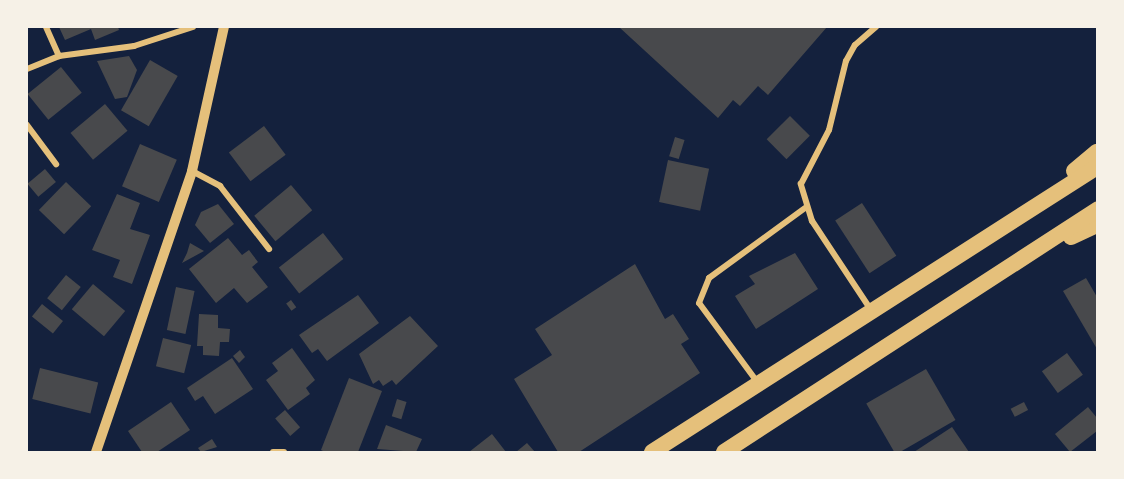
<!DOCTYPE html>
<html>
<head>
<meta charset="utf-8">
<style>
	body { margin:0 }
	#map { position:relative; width:1124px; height:479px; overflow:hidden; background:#14213d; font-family:Ubuntu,sans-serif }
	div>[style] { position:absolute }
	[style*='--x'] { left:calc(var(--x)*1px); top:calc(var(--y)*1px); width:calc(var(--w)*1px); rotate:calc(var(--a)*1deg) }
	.building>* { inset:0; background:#48494c; transform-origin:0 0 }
	.minor>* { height:6px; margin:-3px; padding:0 3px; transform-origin:3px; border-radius:3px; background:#e5c07b }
	.tertiary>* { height:10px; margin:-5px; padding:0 5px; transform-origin:5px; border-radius:5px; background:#e5c07b }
	.trunk>* { height:16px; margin:-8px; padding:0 8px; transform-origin:8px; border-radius:8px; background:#e5c07b }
	span { translate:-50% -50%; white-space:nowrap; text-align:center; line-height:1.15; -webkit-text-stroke:5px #f6f1e7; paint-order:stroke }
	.frame { position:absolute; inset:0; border:28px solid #f6f1e7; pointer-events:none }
</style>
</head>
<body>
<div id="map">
	<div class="building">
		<div style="clip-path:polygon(59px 27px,118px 27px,119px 30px,95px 40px,91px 29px,65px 40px)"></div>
		<div style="clip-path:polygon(619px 27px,827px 27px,768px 95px,758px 86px,740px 106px,733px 100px,718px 118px)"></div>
		<div style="clip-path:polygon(129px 56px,137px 70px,127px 97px,115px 99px,97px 61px)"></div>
		<div style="left:150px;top:60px;width:32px;height:58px;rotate:30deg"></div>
		<div style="left:61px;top:67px;width:33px;height:43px;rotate:51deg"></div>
		<div style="left:105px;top:104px;width:35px;height:45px;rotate:50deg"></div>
		<div style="left:790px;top:116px;width:28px;height:33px;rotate:45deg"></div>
		<div style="left:264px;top:126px;width:36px;height:44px;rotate:53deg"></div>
		<div style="left:675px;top:137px;width:10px;height:20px;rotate:17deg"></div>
		<div style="left:140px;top:144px;width:40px;height:46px;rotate:23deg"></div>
		<div style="left:668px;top:160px;width:42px;height:43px;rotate:12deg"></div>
		<div style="left:45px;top:169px;width:17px;height:23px;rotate:50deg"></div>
		<div style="left:66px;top:182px;width:35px;height:39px;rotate:44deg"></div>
		<div style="left:291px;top:185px;width:33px;height:48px;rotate:50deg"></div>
		<div style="clip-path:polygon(117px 194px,140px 203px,130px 229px,150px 235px,132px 284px,113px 277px,120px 260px,92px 250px)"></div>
		<div style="left:862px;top:203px;width:63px;height:32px;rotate:57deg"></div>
		<div style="clip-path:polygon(218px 204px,234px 224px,210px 243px,195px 225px,201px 212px)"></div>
		<div style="left:323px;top:233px;width:33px;height:56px;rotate:52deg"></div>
		<div style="clip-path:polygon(228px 238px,242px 255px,249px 250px,258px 262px,252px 267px,268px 287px,247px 303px,234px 288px,216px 303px,189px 269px)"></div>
		<div style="clip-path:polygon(190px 243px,204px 251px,182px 263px,187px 253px)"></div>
		<div style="clip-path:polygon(795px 253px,818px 289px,756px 329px,735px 296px,755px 284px,749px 276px)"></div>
		<div style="clip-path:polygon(635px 264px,665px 319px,673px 314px,689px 339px,681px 344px,700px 373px,579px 452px,558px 452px,514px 379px,552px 355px,535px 329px)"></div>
		<div style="left:66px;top:275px;width:19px;height:30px;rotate:39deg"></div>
		<div style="clip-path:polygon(1086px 278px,1097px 297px,1097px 349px,1063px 291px)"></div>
		<div style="left:93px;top:284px;width:42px;height:33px;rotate:40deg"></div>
		<div style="left:176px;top:287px;width:19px;height:44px;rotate:12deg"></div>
		<div style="clip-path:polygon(358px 295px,379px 323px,327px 361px,318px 349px,312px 353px,299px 335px)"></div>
		<div style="left:291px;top:300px;width:9px;height:6px;rotate:54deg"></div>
		<div style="left:42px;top:304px;width:27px;height:16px;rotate:39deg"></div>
		<div style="clip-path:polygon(199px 314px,218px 315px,218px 328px,230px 329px,229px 342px,220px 342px,219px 356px,203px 355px,203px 346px,197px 346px)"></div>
		<div style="clip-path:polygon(410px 316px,438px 346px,396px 385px,392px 380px,383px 386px,379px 380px,373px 384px,359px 354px)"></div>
		<div style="left:163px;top:338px;width:29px;height:29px;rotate:14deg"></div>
		<div style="clip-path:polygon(292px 348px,315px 380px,306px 388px,310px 394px,288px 410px,266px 380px,278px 371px,272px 363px)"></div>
		<div style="clip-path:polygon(240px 350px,245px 357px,239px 363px,233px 356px)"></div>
		<div style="left:1067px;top:353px;width:27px;height:31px;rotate:54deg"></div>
		<div style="clip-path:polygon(232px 358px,253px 389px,215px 414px,203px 396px,195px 401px,187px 388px)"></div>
		<div style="left:40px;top:368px;width:60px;height:32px;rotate:14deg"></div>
		<div style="left:926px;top:369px;width:59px;height:69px;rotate:60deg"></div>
		<div style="clip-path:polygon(349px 378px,382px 391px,358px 452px,325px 452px,321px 450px)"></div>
		<div style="left:397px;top:399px;width:10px;height:18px;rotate:17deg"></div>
		<div style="clip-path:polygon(171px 402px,190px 430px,157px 452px,142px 452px,128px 431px)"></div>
		<div style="left:1024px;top:402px;width:9px;height:15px;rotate:63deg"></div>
		<div style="clip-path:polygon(1088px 407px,1097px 418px,1097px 431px,1070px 452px,1055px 434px)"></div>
		<div style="left:285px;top:410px;width:23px;height:13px;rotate:49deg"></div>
		<div style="clip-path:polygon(386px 425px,422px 439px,416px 452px,377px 449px)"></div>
		<div style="clip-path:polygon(952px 427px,969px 452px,914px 452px)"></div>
		<div style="clip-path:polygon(492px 434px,506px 452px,469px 452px)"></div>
		<div style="clip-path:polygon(212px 439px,217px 447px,201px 452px,198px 448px)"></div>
		<div style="clip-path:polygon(527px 443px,535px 452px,516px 452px)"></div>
	</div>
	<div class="minor">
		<div style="--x:46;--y:27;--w:32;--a:66"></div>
		<div style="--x:27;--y:69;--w:35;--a:-22"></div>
		<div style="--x:59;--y:56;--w:76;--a:-7.6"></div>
		<div style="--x:134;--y:46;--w:62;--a:-17.9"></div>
		<div style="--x:27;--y:125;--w:49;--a:53.4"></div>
		<div style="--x:192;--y:171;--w:32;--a:28"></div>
		<div style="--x:220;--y:186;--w:80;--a:52.1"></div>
		<div style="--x:871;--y:310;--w:107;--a:-123.5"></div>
		<div style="--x:812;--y:221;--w:39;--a:-107"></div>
		<div style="--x:801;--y:184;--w:61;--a:-62.6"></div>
		<div style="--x:829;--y:130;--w:71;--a:-76.2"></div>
		<div style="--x:846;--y:61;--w:18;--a:-61"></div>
		<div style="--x:855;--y:45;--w:28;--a:-41"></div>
		<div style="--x:758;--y:383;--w:99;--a:-126.4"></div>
		<div style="--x:699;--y:303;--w:27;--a:-68"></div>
		<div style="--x:709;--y:278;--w:119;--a:-36.1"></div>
		<div style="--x:273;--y:452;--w:11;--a:0"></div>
	</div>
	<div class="tertiary">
		<div style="--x:96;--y:452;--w:297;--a:-71.1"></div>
		<div style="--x:192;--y:171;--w:148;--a:-77.5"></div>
	</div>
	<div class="trunk">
		<div style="--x:1074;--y:171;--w:30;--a:-40"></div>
		<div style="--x:1071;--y:237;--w:29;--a:-25"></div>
		<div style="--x:652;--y:452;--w:528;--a:-32.64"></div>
		<div style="--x:724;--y:452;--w:445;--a:-33"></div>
	</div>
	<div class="frame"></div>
</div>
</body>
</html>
